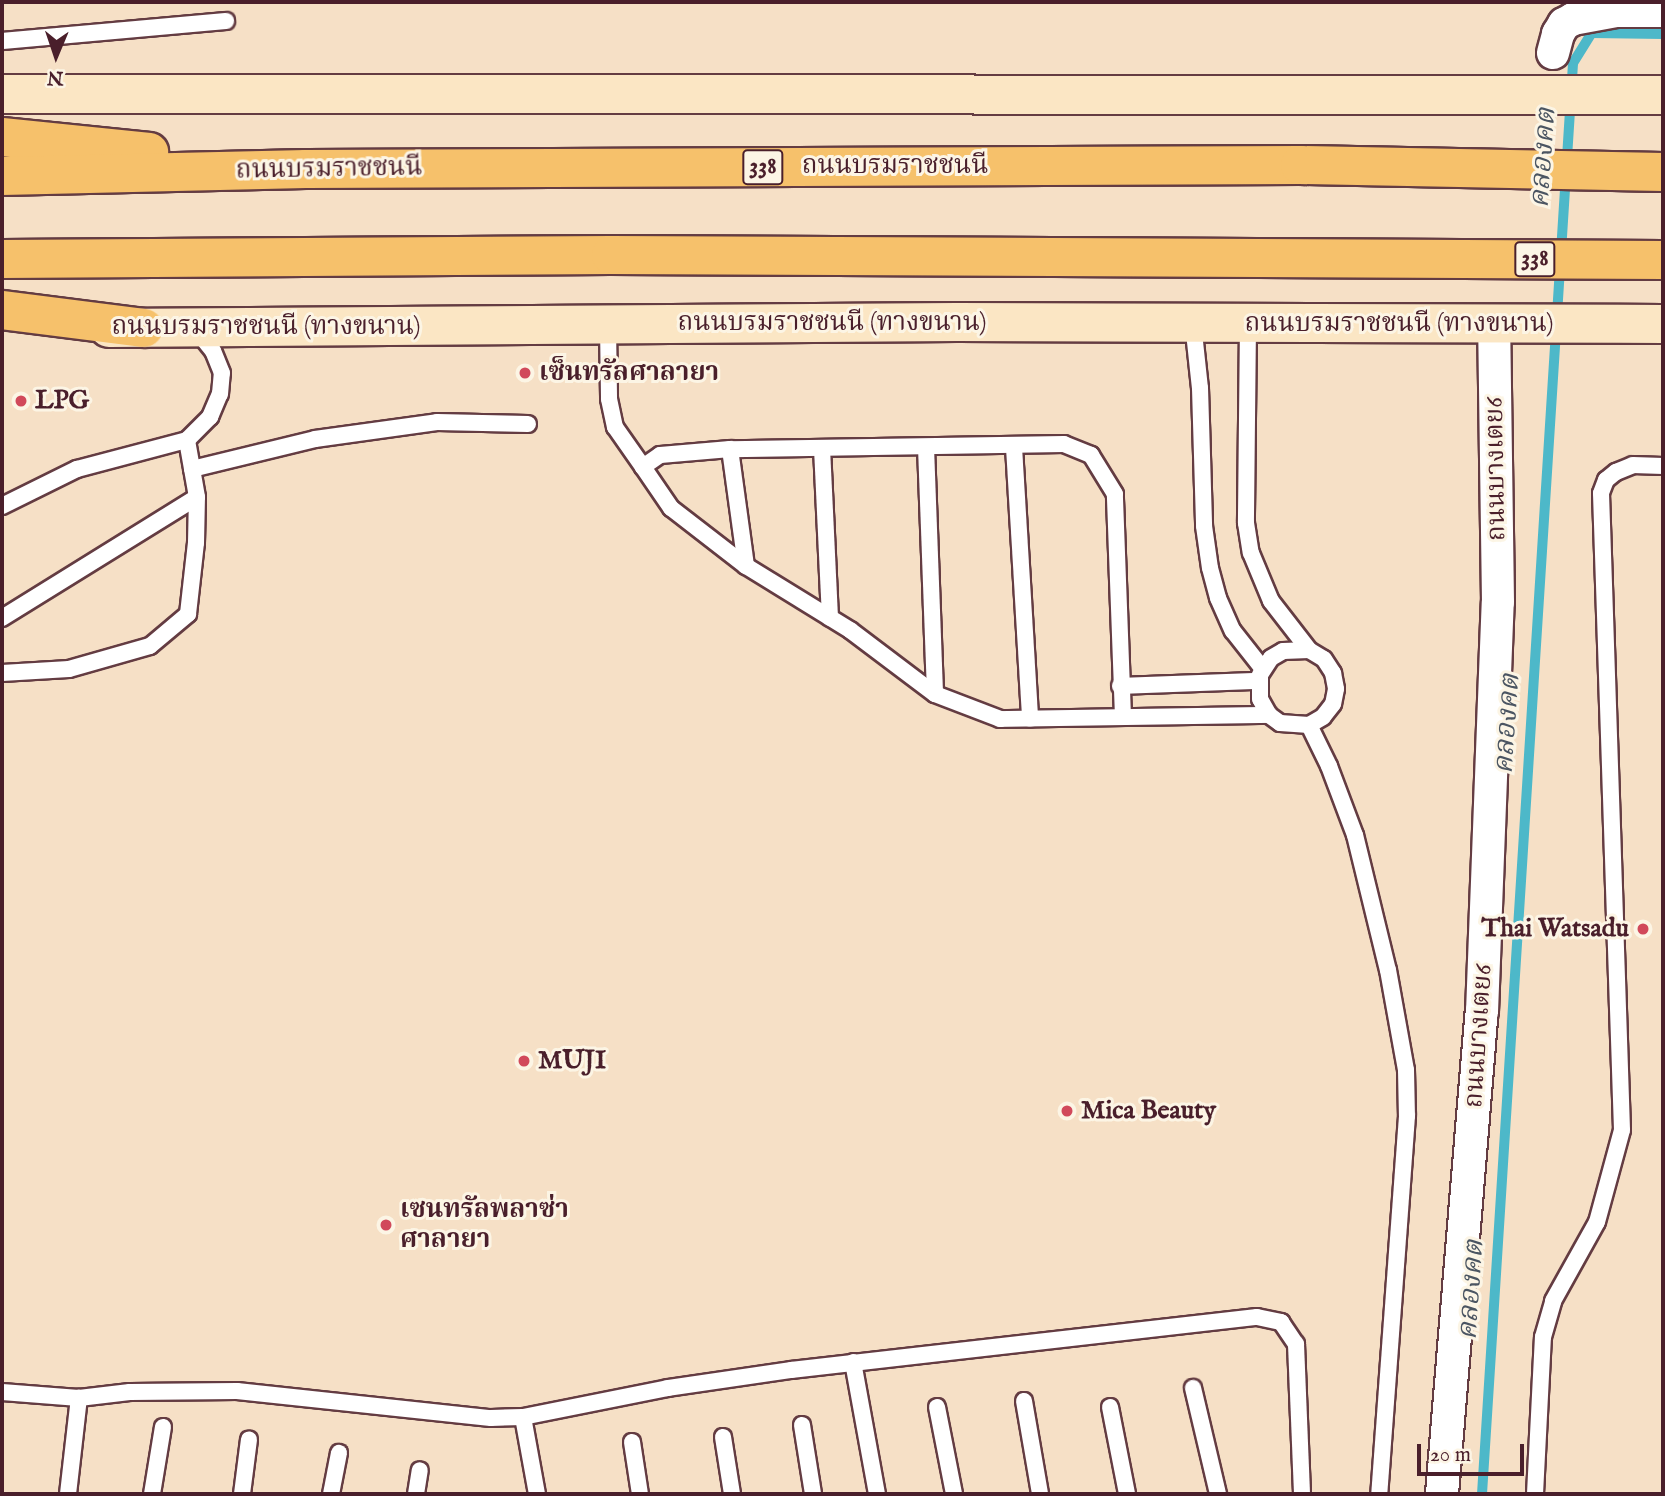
<!DOCTYPE html>
<html>
<head>
<meta charset="utf-8">
<style>
	body { margin:0 }
	#map { position:relative; width:1665px; height:1496px; overflow:hidden; background:#f6e0c6; font-family:"IM FELL English","Noto Serif Thai",serif }
	div>[style] { position:absolute }
	[style*='--x'] { left:calc(var(--x)*1px); top:calc(var(--y)*1px); width:calc(var(--w)*1px); rotate:calc(var(--a)*1deg) }
	.stream>* { height:10px; margin:-5px; padding:0 5px; transform-origin:5px; border-radius:5px; background:#4db8c9 }
	.roads { filter:drop-shadow(2px 0 #643c42) drop-shadow(-2px 0 #643c42) drop-shadow(0 2px #643c42) drop-shadow(0 -2px #643c42) }
	.service>* { height:16px; margin:-8px; padding:0 8px; transform-origin:8px; border-radius:8px; background:#fff }
	.minor>* { height:32px; margin:-16px; padding:0 16px; transform-origin:16px; border-radius:16px; background:#fff }
	.secondary>* { height:38px; margin:-19px; padding:0 19px; transform-origin:19px; border-radius:19px; background:#fbe6c4 }
	.trunk>* { height:38px; margin:-19px; padding:0 19px; transform-origin:19px; border-radius:19px; background:#f6c16b }
	.dots>* { width:19px; height:19px; translate:-50% -50%; box-sizing:border-box; border:4px solid #fcf5e5; border-radius:50% }
	span { translate:-50% -50%; white-space:nowrap; text-align:center; line-height:1.15; -webkit-text-stroke:6px #fcf5e5; paint-order:stroke }
	.shield-label span { padding:2px 5px; background:#fcf5e5; border:2px solid; border-radius:5px; -webkit-text-stroke-width:0 }
	.shield-label { font-size:24px; color:#4a1f2b; font-weight:700 }
	.street-label { font-size:26px; color:#4a1f2b }
	.poi-label { font-size:26px; color:#4a1f2b; font-weight:700 }
	.left { translate:0 -50%; text-align:left }
	.right { translate:-100% -50%; text-align:right }
	.water-label { font-size:28px; color:#4b5562; font-style:italic }
	.frame { position:absolute; inset:0; border:4px solid #4a1f2b; pointer-events:none }
	.north { position:absolute; left:21px; top:21px; width:70px; height:70px; -webkit-text-stroke:5px #fcf5e5; paint-order:stroke; rotate:182deg; font-size:19px; font-weight:700; line-height:28px; text-align:center; color:#4a1f2b }
	.north::after { content:''; display:block; margin:auto; width:24px; height:32px; background:#4a1f2b; clip-path:polygon(50% 0,100% 100%,50% 72%,0 100%) }
	.scale { position:absolute; left:1417px; top:1444px; width:107px; height:32px; box-sizing:border-box; border:4px solid #4a1f2b; border-top:0; padding-left:9px; font-size:21px; line-height:24px; white-space:nowrap; color:#4a1f2b; -webkit-text-stroke:5px #fcf5e5; paint-order:stroke }
</style>
</head>
<body>
<div id="map">
	<div class="stream">
		<div style="--x:1482;--y:1494;--w:1434;--a:-86.36"></div>
		<div style="--x:1573;--y:63;--w:36;--a:-58"></div>
		<div style="--x:1592;--y:33;--w:71;--a:0.8"></div>
	</div>
	<div class="roads">
		<div class="service">
			<div style="--x:2;--y:41;--w:225;--a:-5.1"></div>
			<div style="--x:1193;--y:323;--w:65;--a:83.9"></div>
			<div style="--x:1200;--y:388;--w:138;--a:88.3"></div>
			<div style="--x:1204;--y:526;--w:42;--a:81.9"></div>
			<div style="--x:1210;--y:568;--w:31;--a:75"></div>
			<div style="--x:1218;--y:598;--w:36;--a:66"></div>
			<div style="--x:1233;--y:631;--w:48;--a:51.7"></div>
			<div style="--x:1248;--y:324;--w:199;--a:90.6"></div>
			<div style="--x:1246;--y:523;--w:30;--a:81"></div>
			<div style="--x:1251;--y:553;--w:52;--a:67.4"></div>
			<div style="--x:1271;--y:601;--w:62;--a:52.2"></div>
			<div style="--x:1309;--y:650;--w:17;--a:31"></div>
			<div style="--x:1324;--y:659;--w:17;--a:57"></div>
			<div style="--x:1333;--y:673;--w:16;--a:79"></div>
			<div style="--x:1336;--y:689;--w:15;--a:101"></div>
			<div style="--x:1333;--y:704;--w:16;--a:128"></div>
			<div style="--x:1323;--y:717;--w:16;--a:150"></div>
			<div style="--x:1309;--y:725;--w:29;--a:-176"></div>
			<div style="--x:1280;--y:723;--w:14;--a:-144"></div>
			<div style="--x:1269;--y:715;--w:18;--a:-119"></div>
			<div style="--x:1260;--y:699;--w:24;--a:-90"></div>
			<div style="--x:1260;--y:675;--w:20;--a:-57"></div>
			<div style="--x:1271;--y:658;--w:14;--a:-30"></div>
			<div style="--x:1283;--y:651;--w:26;--a:-2"></div>
			<div style="--x:608;--y:325;--w:74;--a:89.2"></div>
			<div style="--x:609;--y:399;--w:29;--a:78"></div>
			<div style="--x:615;--y:427;--w:49;--a:55"></div>
			<div style="--x:926;--y:447;--w:247;--a:87.9"></div>
			<div style="--x:1014;--y:447;--w:272;--a:86.6"></div>
			<div style="--x:822;--y:448;--w:170;--a:87.3"></div>
			<div style="--x:730;--y:449;--w:118;--a:82.2"></div>
			<div style="--x:192;--y:469;--w:127;--a:-13.7"></div>
			<div style="--x:315;--y:439;--w:123;--a:-7.9"></div>
			<div style="--x:437;--y:422;--w:91;--a:1.3"></div>
			<div style="--x:2;--y:506;--w:84;--a:-26.3"></div>
			<div style="--x:77;--y:469;--w:114;--a:-14.8"></div>
			<div style="--x:187;--y:440;--w:33;--a:-45"></div>
			<div style="--x:210;--y:417;--w:25;--a:-67"></div>
			<div style="--x:220;--y:394;--w:21;--a:-85"></div>
			<div style="--x:222;--y:373;--w:24;--a:-112"></div>
			<div style="--x:213;--y:351;--w:26;--a:-129"></div>
			<div style="--x:2;--y:618;--w:229;--a:-31.8"></div>
			<div style="--x:2;--y:673;--w:67;--a:-3.4"></div>
			<div style="--x:69;--y:669;--w:84;--a:-15.9"></div>
			<div style="--x:150;--y:646;--w:50;--a:-40.1"></div>
			<div style="--x:188;--y:614;--w:71;--a:-83.6"></div>
			<div style="--x:196;--y:543;--w:46;--a:-88.8"></div>
			<div style="--x:197;--y:497;--w:58;--a:-100"></div>
			<div style="--x:1120;--y:686;--w:139;--a:-2.1"></div>
			<div style="--x:1123;--y:717;--w:223;--a:-92.1"></div>
			<div style="--x:1115;--y:494;--w:46;--a:-121.6"></div>
			<div style="--x:1091;--y:455;--w:29;--a:-158"></div>
			<div style="--x:1064;--y:444;--w:334;--a:179.1"></div>
			<div style="--x:730;--y:449;--w:70;--a:175.1"></div>
			<div style="--x:660;--y:455;--w:21;--a:145"></div>
			<div style="--x:643;--y:467;--w:50;--a:55.7"></div>
			<div style="--x:671;--y:508;--w:95;--a:37.7"></div>
			<div style="--x:746;--y:566;--w:122;--a:31.6"></div>
			<div style="--x:850;--y:630;--w:106;--a:37"></div>
			<div style="--x:935;--y:694;--w:70;--a:21"></div>
			<div style="--x:1000;--y:719;--w:269;--a:-0.9"></div>
			<div style="--x:1309;--y:725;--w:46;--a:64"></div>
			<div style="--x:1329;--y:766;--w:74;--a:69.4"></div>
			<div style="--x:1355;--y:835;--w:139;--a:76.3"></div>
			<div style="--x:1388;--y:970;--w:102;--a:79.8"></div>
			<div style="--x:1406;--y:1070;--w:46;--a:88.8"></div>
			<div style="--x:1407;--y:1116;--w:379;--a:94.2"></div>
			<div style="--x:853;--y:1362;--w:134;--a:79.7"></div>
			<div style="--x:1193;--y:1388;--w:109;--a:76.7"></div>
			<div style="--x:2;--y:1392;--w:77;--a:4.5"></div>
			<div style="--x:79;--y:1398;--w:51;--a:-6.7"></div>
			<div style="--x:130;--y:1392;--w:107;--a:-0.5"></div>
			<div style="--x:237;--y:1391;--w:255;--a:6.1"></div>
			<div style="--x:491;--y:1418;--w:32;--a:-2"></div>
			<div style="--x:523;--y:1417;--w:148;--a:-11.3"></div>
			<div style="--x:668;--y:1388;--w:124;--a:-8.3"></div>
			<div style="--x:791;--y:1370;--w:469;--a:-6.5"></div>
			<div style="--x:1257;--y:1317;--w:25;--a:12"></div>
			<div style="--x:1281;--y:1322;--w:27;--a:56"></div>
			<div style="--x:1296;--y:1344;--w:150;--a:87.7"></div>
			<div style="--x:1024;--y:1401;--w:94;--a:80.2"></div>
			<div style="--x:937;--y:1407;--w:89;--a:78.9"></div>
			<div style="--x:1110;--y:1407;--w:89;--a:78.9"></div>
			<div style="--x:523;--y:1417;--w:78;--a:79.7"></div>
			<div style="--x:802;--y:1425;--w:70;--a:80.9"></div>
			<div style="--x:723;--y:1437;--w:58;--a:81"></div>
			<div style="--x:632;--y:1442;--w:53;--a:81.3"></div>
			<div style="--x:68;--y:1494;--w:97;--a:-83.5"></div>
			<div style="--x:152;--y:1494;--w:68;--a:-80.7"></div>
			<div style="--x:242;--y:1494;--w:55;--a:-82.7"></div>
			<div style="--x:331;--y:1494;--w:42;--a:-79"></div>
			<div style="--x:416;--y:1494;--w:24;--a:-81"></div>
			<div style="--x:1535;--y:1494;--w:157;--a:-87.1"></div>
			<div style="--x:1543;--y:1337;--w:37;--a:-74"></div>
			<div style="--x:1553;--y:1301;--w:90;--a:-60.9"></div>
			<div style="--x:1597;--y:1222;--w:95;--a:-74.8"></div>
			<div style="--x:1622;--y:1130;--w:637;--a:-91.89"></div>
			<div style="--x:1601;--y:493;--w:14;--a:-69"></div>
			<div style="--x:1606;--y:480;--w:13;--a:-39"></div>
			<div style="--x:1616;--y:472;--w:18;--a:-22"></div>
			<div style="--x:1633;--y:465;--w:30;--a:2"></div>
		</div>
		<div class="minor">
			<div style="--x:1553;--y:53;--w:20;--a:-75"></div>
			<div style="--x:1558;--y:34;--w:12;--a:-59"></div>
			<div style="--x:1564;--y:24;--w:10;--a:-29"></div>
			<div style="--x:1573;--y:19;--w:44;--a:-10.5"></div>
			<div style="--x:1616;--y:11;--w:47;--a:0"></div>
			<div style="--x:1442;--y:1494;--w:484;--a:-85.3"></div>
			<div style="--x:1482;--y:1012;--w:410;--a:-87.8"></div>
			<div style="--x:1498;--y:602;--w:277;--a:-90.8"></div>
		</div>
		<div class="secondary">
			<div style="--x:2;--y:94;--w:1661;--a:0.03"></div>
			<div style="--x:109;--y:328;--w:848;--a:-0.41"></div>
			<div style="--x:957;--y:322;--w:706;--a:0.16"></div>
		</div>
		<div class="trunk">
			<div style="--x:2;--y:137;--w:148;--a:5.8"></div>
			<div style="--x:2;--y:176;--w:304;--a:-1.3"></div>
			<div style="--x:306;--y:169;--w:994;--a:-0.23"></div>
			<div style="--x:1300;--y:165;--w:363;--a:1.1"></div>
			<div style="--x:2;--y:259;--w:609;--a:-0.38"></div>
			<div style="--x:611;--y:255;--w:1052;--a:0.27"></div>
			<div style="--x:2;--y:310;--w:143;--a:7.2"></div>
		</div>
	</div>
	<div class="dots">
		<div style="left:525px;top:373px;background:#d1495b"></div>
		<div style="left:21px;top:401px;background:#d1495b"></div>
		<div style="left:1643px;top:929px;background:#d1495b"></div>
		<div style="left:524px;top:1061px;background:#d1495b"></div>
		<div style="left:1067px;top:1111px;background:#d1495b"></div>
		<div style="left:386px;top:1225px;background:#d1495b"></div>
	</div>
	<div class="shield-label">
		<span style="left:763px;top:167px">338</span>
		<span style="left:1535px;top:259px">338</span>
	</div>
	<div class="street-label">
		<span style="left:895px;top:166px">ถนนบรมราชชนนี</span>
		<span style="left:329px;top:169px;rotate:-1deg">ถนนบรมราชชนนี</span>
		<span style="left:832px;top:323px">ถนนบรมราชชนนี (ทางขนาน)</span>
		<span style="left:1399px;top:324px">ถนนบรมราชชนนี (ทางขนาน)</span>
		<span style="left:266px;top:327px">ถนนบรมราชชนนี (ทางขนาน)</span>
		<span style="left:1496px;top:469px;rotate:-91deg">ถนนบางเตย6</span>
		<span style="left:1479px;top:1036px;rotate:-86deg">ถนนบางเตย6</span>
	</div>
	<div class="poi-label">
		<span class="left" style="left:539px;top:373px">เซ็นทรัลศาลายา</span>
		<span class="left" style="left:35px;top:401px">LPG</span>
		<span class="right" style="left:1629px;top:929px">Thai Watsadu</span>
		<span class="left" style="left:538px;top:1061px">MUJI</span>
		<span class="left" style="left:1081px;top:1111px">Mica Beauty</span>
		<span class="left" style="left:400px;top:1225px">เซนทรัลพลาซ่า<br>ศาลายา</span>
	</div>
	<div class="water-label">
		<span style="left:1544px;top:158px;rotate:-86deg">คลองคต</span>
		<span style="left:1508px;top:724px;rotate:-86deg">คลองคต</span>
		<span style="left:1472px;top:1290px;rotate:-86deg">คลองคต</span>
	</div>
	<div class="frame"></div>
	<div class="north">N</div>
	<div class="scale">20 m</div>
</div>
</body>
</html>
